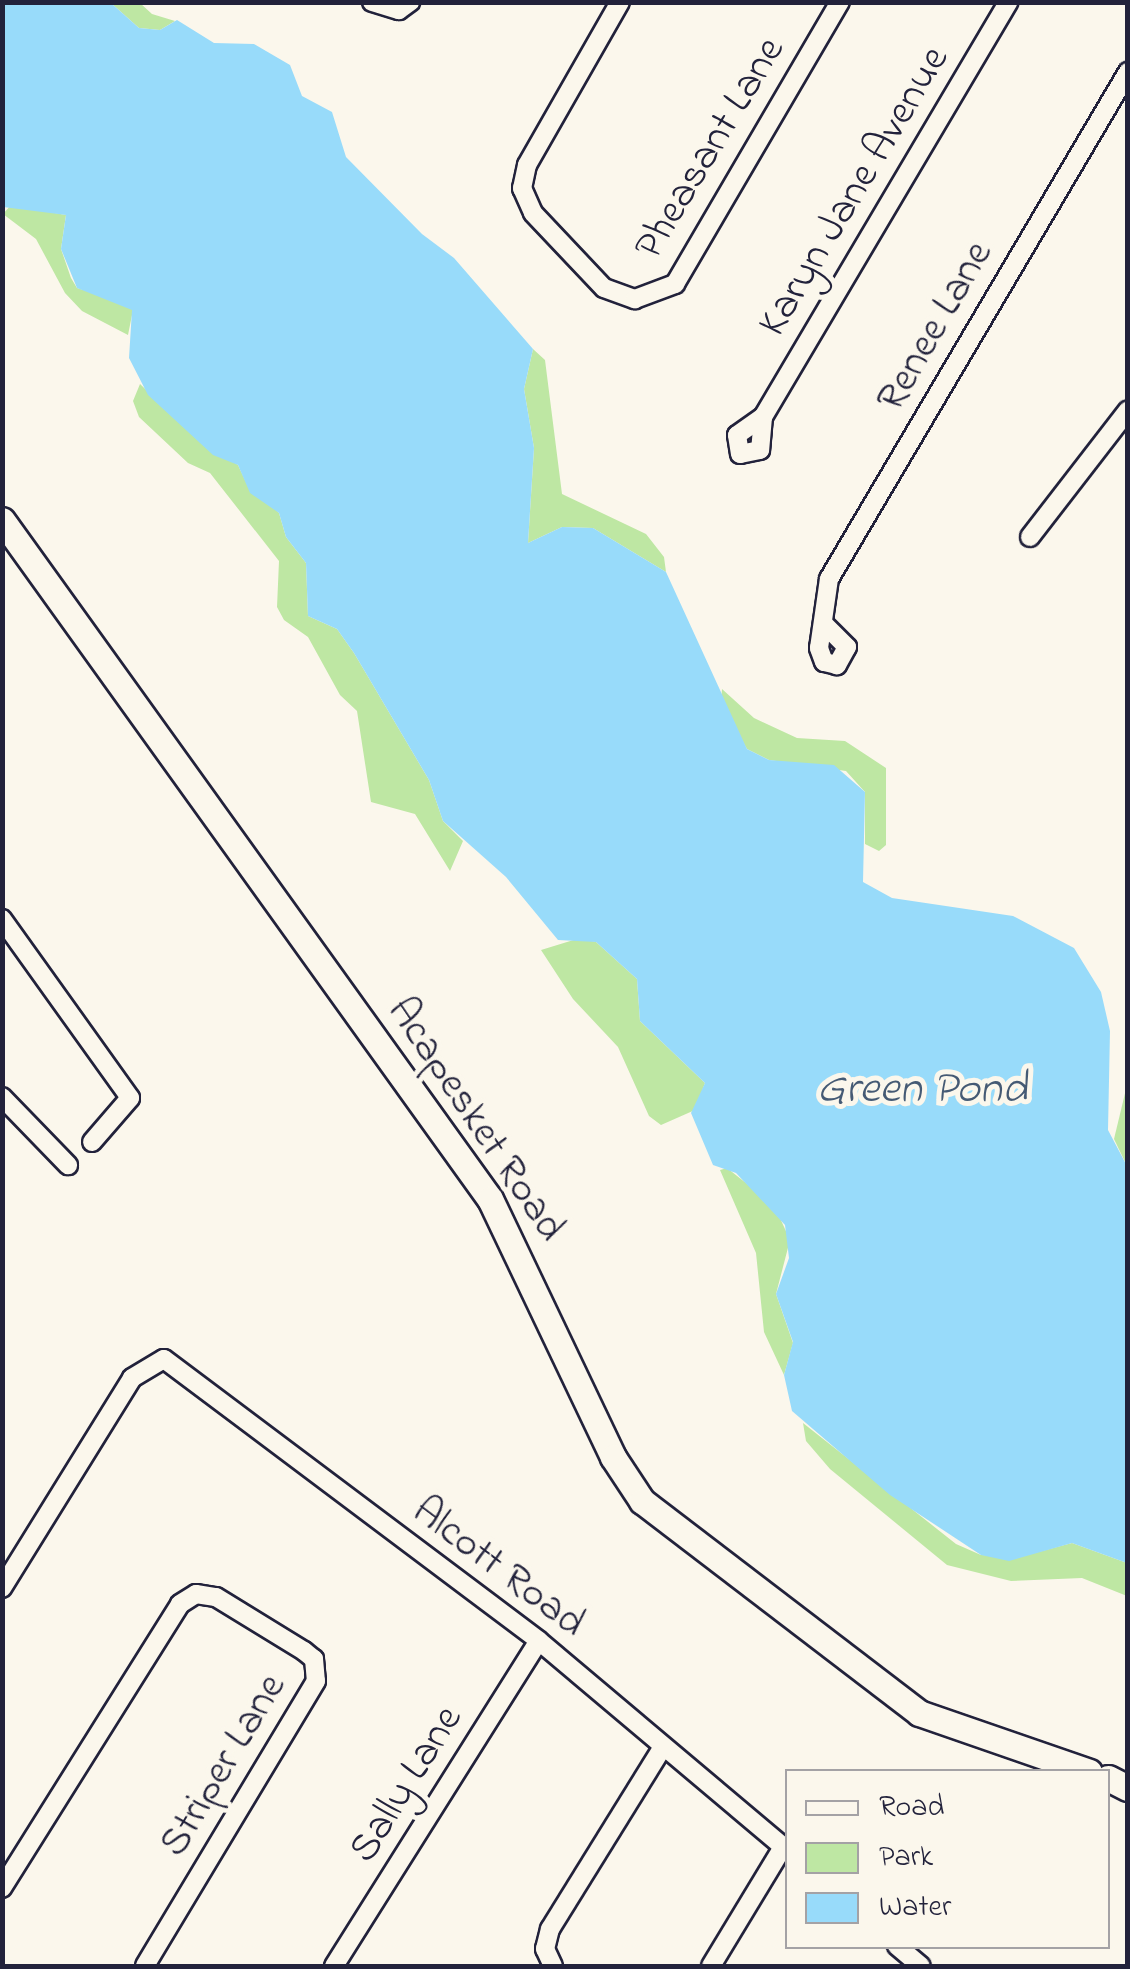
<!DOCTYPE html>
<html>
<head>
<meta charset="utf-8">
<style>
	body { margin:0 }
	#map { position:relative; width:1130px; height:1969px; overflow:hidden; background:#fbf7ec; font-family:"Indie Flower",sans-serif }
	div>[style] { position:absolute }
	[style*='--x'] { left:calc(var(--x)*1px); top:calc(var(--y)*1px); width:calc(var(--w)*1px); rotate:calc(var(--a)*1deg) }
	.green>* { inset:0; background:#bee7a3 }
	.water>* { inset:0; background:#98dbfa }
	.roads { filter:drop-shadow(2px 0 #22223b) drop-shadow(-2px 0 #22223b) drop-shadow(0 2px #22223b) drop-shadow(0 -2px #22223b) }
	.street>* { height:18px; margin:-9px; padding:0 9px; transform-origin:9px; border-radius:9px; background:#fbf7ec }
	.secondary>* { height:25px; margin:-12.5px; padding:0 12.5px; transform-origin:12.5px; border-radius:12.5px; background:#fbf7ec }
	span { translate:-50% -50%; white-space:nowrap; text-align:center; line-height:1.15; -webkit-text-stroke:10px #fbf7ec; paint-order:stroke }
	.street-label { font-size:42px; color:#22223b }
	.water-label { font-size:45px; color:#455a74; font-style:italic }
	.frame { position:absolute; inset:0; border:5px solid #22223b; pointer-events:none }
	.legend { position:absolute; left:785px; top:1769px; width:325px; height:180px; box-sizing:border-box; background:#fbf7ec; border:2px solid #a4a2a5; margin:0; padding:12px 18px; list-style:none; font-size:30px; color:#22223b }
	.legend li { display:flex; align-items:center; gap:20px; height:50px }
	.legend b { width:50px; border:2px solid #a4a2a5 }
</style>
</head>
<body>
<div id="map">
	<div class="green">
		<div style="clip-path:polygon(111px 3px,140px 3px,152px 14px,175px 21px,160px 30px,139px 28px)"></div>
		<div style="clip-path:polygon(11px 205px,66px 215px,61px 249px,71px 278px,77px 288px,126px 303px,133px 310px,128px 335px,82px 311px,65px 293px,36px 239px,3px 214px)"></div>
		<div style="clip-path:polygon(533px 349px,545px 360px,562px 494px,646px 534px,664px 557px,666px 572px,593px 528px,562px 527px,528px 543px,534px 448px,524px 389px)"></div>
		<div style="clip-path:polygon(140px 384px,200px 442px,238px 465px,245px 480px,279px 513px,286px 537px,306px 563px,308px 616px,337px 629px,354px 653px,429px 780px,443px 821px,463px 841px,450px 871px,415px 814px,371px 802px,357px 711px,340px 695px,308px 637px,284px 620px,277px 607px,279px 561px,210px 473px,188px 463px,139px 417px,133px 401px)"></div>
		<div style="clip-path:polygon(722px 689px,754px 718px,797px 738px,845px 741px,886px 768px,886px 845px,879px 851px,865px 844px,865px 792px,846px 771px,769px 760px,747px 749px,721px 702px)"></div>
		<div style="clip-path:polygon(580px 938px,596px 942px,637px 979px,640px 1021px,705px 1083px,695px 1110px,661px 1125px,649px 1116px,618px 1047px,573px 999px,541px 950px)"></div>
		<div style="clip-path:polygon(1127px 1085px,1127px 1166px,1114px 1139px)"></div>
		<div style="clip-path:polygon(727px 1168px,774px 1205px,790px 1240px,776px 1294px,793px 1343px,784px 1375px,764px 1332px,756px 1253px,720px 1170px)"></div>
		<div style="clip-path:polygon(803px 1423px,956px 1544px,981px 1555px,1023px 1556px,1072px 1543px,1127px 1563px,1127px 1596px,1082px 1578px,1011px 1581px,947px 1565px,830px 1469px,806px 1441px)"></div>
	</div>
	<div class="water">
		<div style="clip-path:polygon(3px 2px,111px 3px,139px 28px,160px 30px,177px 20px,214px 43px,254px 44px,290px 65px,302px 96px,332px 112px,346px 157px,422px 234px,454px 258px,533px 349px,524px 389px,534px 448px,528px 543px,562px 527px,593px 528px,666px 572px,747px 749px,769px 760px,834px 765px,865px 792px,863px 882px,892px 898px,1013px 916px,1074px 948px,1101px 992px,1110px 1031px,1108px 1130px,1127px 1166px,1127px 1563px,1072px 1543px,1009px 1561px,981px 1555px,890px 1495px,792px 1411px,784px 1375px,793px 1342px,776px 1294px,789px 1258px,785px 1225px,736px 1173px,713px 1165px,691px 1113px,705px 1083px,640px 1021px,637px 979px,596px 942px,558px 940px,506px 877px,443px 821px,429px 780px,354px 653px,337px 629px,308px 616px,306px 563px,286px 537px,279px 513px,250px 493px,238px 465px,213px 455px,148px 395px,129px 358px,132px 310px,77px 288px,61px 249px,66px 215px,3px 207px)"></div>
	</div>
	<div class="roads">
		<div class="street">
			<div style="--x:372;--y:2;--w:28;--a:17"></div>
			<div style="--x:399;--y:10;--w:14;--a:-36"></div>
			<div style="--x:620;--y:2;--w:188;--a:119.7"></div>
			<div style="--x:527;--y:165;--w:24;--a:102"></div>
			<div style="--x:522;--y:188;--w:27;--a:66"></div>
			<div style="--x:533;--y:213;--w:103;--a:46.6"></div>
			<div style="--x:604;--y:288;--w:33;--a:20"></div>
			<div style="--x:635;--y:299;--w:43;--a:-20.6"></div>
			<div style="--x:675;--y:284;--w:327;--a:-59.7"></div>
			<div style="--x:763;--y:417;--w:482;--a:-59.4"></div>
			<div style="--x:763;--y:417;--w:33;--a:95"></div>
			<div style="--x:760;--y:450;--w:20;--a:169"></div>
			<div style="--x:740;--y:454;--w:19;--a:-99"></div>
			<div style="--x:737;--y:435;--w:32;--a:-35"></div>
			<div style="--x:1030;--y:537;--w:160;--a:-52.3"></div>
			<div style="--x:823;--y:623;--w:34;--a:45"></div>
			<div style="--x:847;--y:647;--w:21;--a:119"></div>
			<div style="--x:837;--y:665;--w:13;--a:-167"></div>
			<div style="--x:824;--y:662;--w:15;--a:-110"></div>
			<div style="--x:819;--y:648;--w:70;--a:-81.8"></div>
			<div style="--x:829;--y:579;--w:589;--a:-59.47"></div>
			<div style="--x:2;--y:919;--w:220;--a:54.4"></div>
			<div style="--x:130;--y:1098;--w:58;--a:130.8"></div>
			<div style="--x:2;--y:1097;--w:95;--a:45.9"></div>
			<div style="--x:2;--y:1588;--w:247;--a:-58.2"></div>
			<div style="--x:132;--y:1378;--w:37;--a:-31"></div>
			<div style="--x:164;--y:1359;--w:469;--a:36.9"></div>
			<div style="--x:539;--y:1641;--w:326;--a:40.1"></div>
			<div style="--x:2;--y:1888;--w:335;--a:-57.9"></div>
			<div style="--x:180;--y:1604;--w:19;--a:-32"></div>
			<div style="--x:196;--y:1594;--w:20;--a:9"></div>
			<div style="--x:216;--y:1597;--w:103;--a:31.5"></div>
			<div style="--x:304;--y:1651;--w:13;--a:39"></div>
			<div style="--x:314;--y:1659;--w:22;--a:85"></div>
			<div style="--x:316;--y:1681;--w:332;--a:121"></div>
			<div style="--x:897;--y:1946;--w:31;--a:40"></div>
			<div style="--x:334;--y:1966;--w:384;--a:-57.8"></div>
			<div style="--x:553;--y:1966;--w:19;--a:-115"></div>
			<div style="--x:545;--y:1949;--w:21;--a:-76"></div>
			<div style="--x:550;--y:1929;--w:214;--a:-58.2"></div>
			<div style="--x:711;--y:1966;--w:139;--a:-58.8"></div>
		</div>
		<div class="secondary">
			<div style="--x:2;--y:520;--w:836;--a:54.3"></div>
			<div style="--x:490;--y:1199;--w:286;--a:64.5"></div>
			<div style="--x:613;--y:1457;--w:53;--a:56.6"></div>
			<div style="--x:642;--y:1501;--w:349;--a:37.4"></div>
			<div style="--x:919;--y:1713;--w:180;--a:19.1"></div>
			<div style="--x:1108;--y:1778;--w:22;--a:27"></div>
		</div>
	</div>
	<div class="street-label">
		<span style="left:711px;top:149px;rotate:-59deg">Pheasant Lane</span>
		<span style="left:855px;top:192px;rotate:-59deg">Karyn Jane Avenue</span>
		<span style="left:936px;top:327px;rotate:-60deg">Renee Lane</span>
		<span style="left:475px;top:1120px;rotate:56deg">Acapesket Road</span>
		<span style="left:498px;top:1568px;rotate:37deg">Alcott Road</span>
		<span style="left:224px;top:1766px;rotate:-59deg">Striper Lane</span>
		<span style="left:407px;top:1785px;rotate:-58deg">Sally Lane</span>
	</div>
	<div class="water-label">
		<span style="left:922px;top:1091px">Green Pond</span>
	</div>
	<div class="frame"></div>
	<ul class="legend">
	<li><b style="height:12px;background:#fbf7ec"></b>Road</li>
	<li><b style="height:28px;background:#bee7a3"></b>Park</li>
	<li><b style="height:28px;background:#98dbfa"></b>Water</li>
	</ul>
</div>
</body>
</html>
